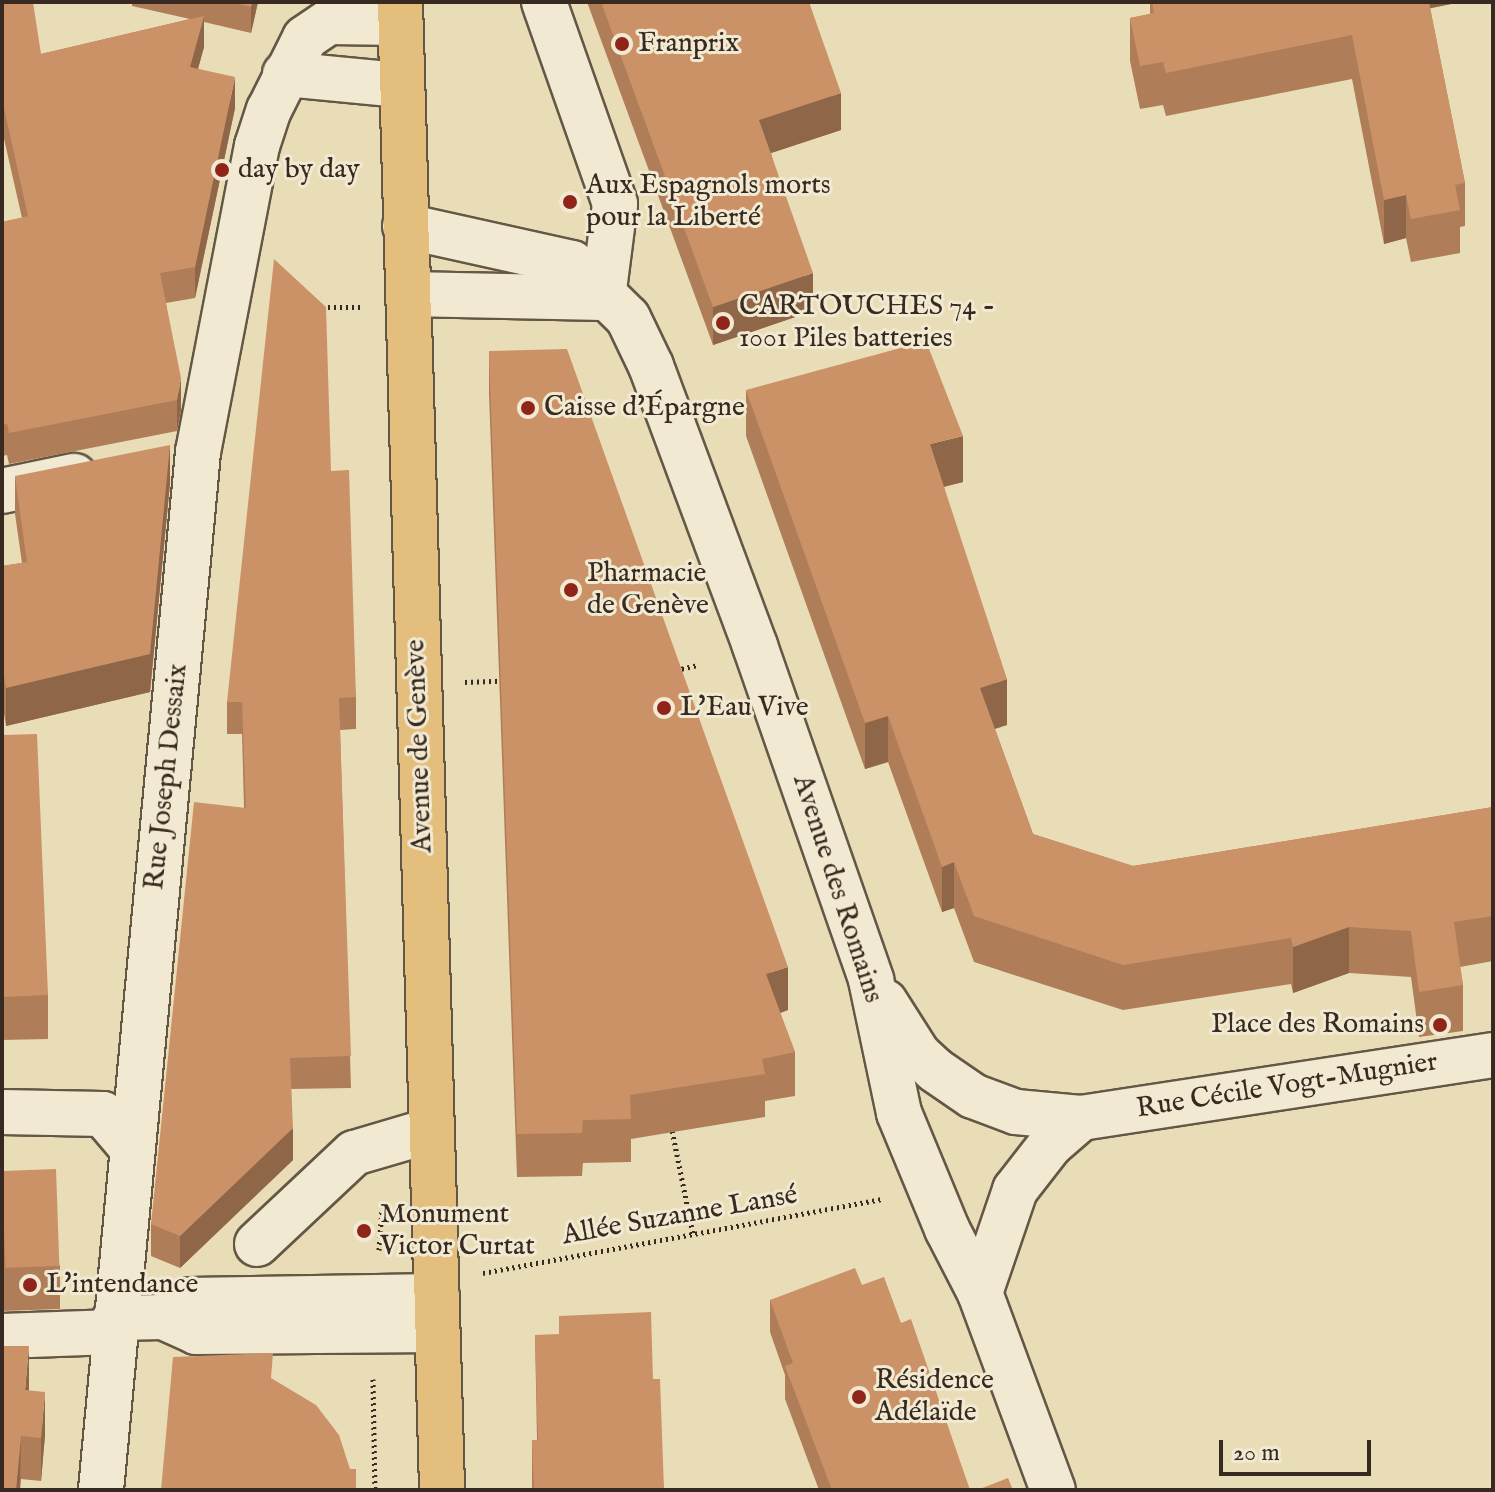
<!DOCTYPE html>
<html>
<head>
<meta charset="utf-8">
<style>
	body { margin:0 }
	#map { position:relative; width:1495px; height:1492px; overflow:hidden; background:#e9ddb8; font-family:"IM FELL English",serif }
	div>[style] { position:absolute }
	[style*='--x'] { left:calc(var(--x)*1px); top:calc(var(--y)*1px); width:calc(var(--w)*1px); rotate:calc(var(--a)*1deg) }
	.path>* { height:5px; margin-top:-2.5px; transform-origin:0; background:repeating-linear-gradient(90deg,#382a20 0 2px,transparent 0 6px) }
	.roads { filter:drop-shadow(2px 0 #645746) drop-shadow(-2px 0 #645746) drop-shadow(0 2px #645746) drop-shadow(0 -2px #645746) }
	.minor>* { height:44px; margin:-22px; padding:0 22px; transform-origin:22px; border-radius:22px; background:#f1e9d1 }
	.major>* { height:44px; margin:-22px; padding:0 22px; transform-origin:22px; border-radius:22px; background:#e4be7c }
	.wall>* { inset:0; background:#af7e59 }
	.shaded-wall>* { inset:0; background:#8f6648 }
	.building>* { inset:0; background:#cc9267; transform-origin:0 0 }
	.dots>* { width:22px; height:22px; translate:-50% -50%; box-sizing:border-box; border:4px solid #f1e9d1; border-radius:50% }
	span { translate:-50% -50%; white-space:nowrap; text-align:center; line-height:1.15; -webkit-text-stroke:6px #f1e9d1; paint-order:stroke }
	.poi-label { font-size:28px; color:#382a20 }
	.left { translate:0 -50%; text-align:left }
	.right { translate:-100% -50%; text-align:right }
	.street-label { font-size:28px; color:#382a20 }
	.frame { position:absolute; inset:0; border:4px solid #382a20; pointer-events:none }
	.scale { position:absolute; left:1219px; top:1440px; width:152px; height:36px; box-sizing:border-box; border:4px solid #382a20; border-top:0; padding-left:10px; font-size:24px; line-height:28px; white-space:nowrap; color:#382a20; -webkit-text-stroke:6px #f1e9d1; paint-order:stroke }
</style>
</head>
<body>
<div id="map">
	<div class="path">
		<div style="--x:322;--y:307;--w:38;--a:0"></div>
		<div style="--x:676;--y:670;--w:23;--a:-13"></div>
		<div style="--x:465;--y:682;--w:35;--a:-2"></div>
		<div style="--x:671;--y:1125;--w:111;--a:78.6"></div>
		<div style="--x:379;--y:1250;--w:42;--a:-85.9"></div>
		<div style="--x:483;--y:1273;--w:406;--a:-10.5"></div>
		<div style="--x:373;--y:1379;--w:111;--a:89"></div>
	</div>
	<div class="roads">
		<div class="minor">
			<div style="--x:544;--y:2;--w:214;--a:70.6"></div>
			<div style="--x:615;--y:204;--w:95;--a:97.3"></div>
			<div style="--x:285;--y:74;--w:115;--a:5.5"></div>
			<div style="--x:405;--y:226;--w:171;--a:12.5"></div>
			<div style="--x:572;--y:263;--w:78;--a:44.5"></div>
			<div style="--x:628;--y:318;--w:53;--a:64.4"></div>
			<div style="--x:651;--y:366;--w:299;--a:69.6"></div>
			<div style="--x:755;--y:646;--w:354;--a:70.8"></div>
			<div style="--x:871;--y:980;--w:136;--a:78.1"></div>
			<div style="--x:899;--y:1113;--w:126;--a:67.5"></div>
			<div style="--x:947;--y:1229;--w:72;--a:62.7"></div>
			<div style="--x:980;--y:1293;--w:210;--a:69.7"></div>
			<div style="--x:408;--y:294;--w:195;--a:1.2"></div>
			<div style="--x:2;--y:491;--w:74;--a:-11.8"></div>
			<div style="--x:885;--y:1002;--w:62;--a:57.6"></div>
			<div style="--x:918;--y:1054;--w:23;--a:43"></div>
			<div style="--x:935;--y:1070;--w:46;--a:34.4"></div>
			<div style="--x:973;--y:1096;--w:46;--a:20.4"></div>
			<div style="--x:1016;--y:1112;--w:65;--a:5.3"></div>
			<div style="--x:1081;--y:1118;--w:417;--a:-8.7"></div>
			<div style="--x:2;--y:1112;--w:101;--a:1.1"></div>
			<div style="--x:103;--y:1114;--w:43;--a:49.7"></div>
			<div style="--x:257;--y:1244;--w:133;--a:-43.2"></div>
			<div style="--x:354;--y:1153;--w:81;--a:-16.4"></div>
			<div style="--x:980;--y:1293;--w:109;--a:-71.2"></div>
			<div style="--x:1015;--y:1190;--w:57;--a:-52.1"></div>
			<div style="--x:1050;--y:1145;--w:41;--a:-41.1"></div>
			<div style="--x:163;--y:1317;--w:32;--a:-32"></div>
			<div style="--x:190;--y:1300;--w:247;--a:-0.9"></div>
			<div style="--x:115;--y:1318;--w:48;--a:-1.2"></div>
			<div style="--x:163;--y:1317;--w:36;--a:24"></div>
			<div style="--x:196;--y:1332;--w:241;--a:-0.5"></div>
			<div style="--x:2;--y:1336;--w:112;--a:-2"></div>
			<div style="--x:101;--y:1490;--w:1043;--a:-84.66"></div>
			<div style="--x:198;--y:452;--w:312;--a:-79.1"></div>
			<div style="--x:257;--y:146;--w:38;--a:-72"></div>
			<div style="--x:269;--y:110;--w:80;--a:-63.4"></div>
			<div style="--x:305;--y:38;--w:29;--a:-34"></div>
			<div style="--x:329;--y:22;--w:70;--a:0.8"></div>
		</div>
		<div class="major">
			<div style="--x:400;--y:2;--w:1489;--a:88.38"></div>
		</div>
	</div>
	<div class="wall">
		<div style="clip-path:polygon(2px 2px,41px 54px,190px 19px,132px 6px,132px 2px,258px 2px,251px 33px,204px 22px,204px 47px,198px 68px,235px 108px,195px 298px,166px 303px,181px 410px,177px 431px,9px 464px,7px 455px,2px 456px,2px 222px,22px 218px,2px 130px)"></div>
		<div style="clip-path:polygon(587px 2px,809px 2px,841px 130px,771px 153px,813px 311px,713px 345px)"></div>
		<div style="clip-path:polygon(1150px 2px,1461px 2px,1430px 8px,1465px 183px,1465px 226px,1460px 227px,1460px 253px,1411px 262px,1406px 238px,1384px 244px,1352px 79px,1166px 116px,1163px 105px,1140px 109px,1130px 61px,1130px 18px,1150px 14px)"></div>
		<div style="clip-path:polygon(489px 351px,788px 1010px,780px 1013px,795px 1052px,795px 1096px,765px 1101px,765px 1117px,631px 1139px,631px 1162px,583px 1163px,582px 1176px,517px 1177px,489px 394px)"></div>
		<div style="clip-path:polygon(746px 390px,963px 482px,944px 487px,1007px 725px,995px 729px,1033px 834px,1133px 866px,1493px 807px,1493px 961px,1460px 967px,1463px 985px,1463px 1031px,1419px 1037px,1411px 977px,1349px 973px,1293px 993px,1291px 984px,1123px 1010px,974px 962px,954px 908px,942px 912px,888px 762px,865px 769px,746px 436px)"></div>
		<div style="clip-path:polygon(331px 471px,356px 697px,356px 729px,340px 730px,351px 1088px,291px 1089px,293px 1160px,180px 1268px,151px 1256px,151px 1224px,244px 808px,242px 734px,227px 734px,227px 702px)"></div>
		<div style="clip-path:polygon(15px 476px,170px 483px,150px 692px,6px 726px,2px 702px,2px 566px,22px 563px,15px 514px)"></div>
		<div style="clip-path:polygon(2px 735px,48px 995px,48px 1039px,2px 1040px)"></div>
		<div style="clip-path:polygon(2px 1171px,60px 1266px,60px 1309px,2px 1311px)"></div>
		<div style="clip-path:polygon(862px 1285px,901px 1323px,970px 1490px,819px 1490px,785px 1399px,785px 1375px,770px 1332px,770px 1300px)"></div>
		<div style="clip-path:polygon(535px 1335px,653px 1379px,664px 1490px,532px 1490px,532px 1440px,537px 1440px)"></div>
		<div style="clip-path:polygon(29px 1390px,45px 1435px,41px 1481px,21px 1479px,20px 1490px,2px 1490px)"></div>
	</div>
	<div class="shaded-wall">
		<div style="clip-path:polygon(252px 2px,258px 2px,251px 33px,251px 7px)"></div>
		<div style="clip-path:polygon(1422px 2px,1461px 2px,1422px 10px)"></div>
		<div style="clip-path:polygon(204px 16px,204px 47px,190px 98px,190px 67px)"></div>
		<div style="clip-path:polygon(235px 77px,235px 108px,195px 298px,195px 267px)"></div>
		<div style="clip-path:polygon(841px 93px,841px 130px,759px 157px,759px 120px)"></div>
		<div style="clip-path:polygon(1406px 195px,1406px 238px,1384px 244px,1384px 200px)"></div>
		<div style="clip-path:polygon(813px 273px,813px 311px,713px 345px,713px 307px)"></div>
		<div style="clip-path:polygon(181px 378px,181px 410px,177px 431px,177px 400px)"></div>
		<div style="clip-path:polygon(963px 436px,963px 482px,930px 490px,930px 444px)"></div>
		<div style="clip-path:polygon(170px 445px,170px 483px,150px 692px,6px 726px,6px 688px)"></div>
		<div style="clip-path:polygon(1007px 679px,1007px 725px,980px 733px,980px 688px)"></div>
		<div style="clip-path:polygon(888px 716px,888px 762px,865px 769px,865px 723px)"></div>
		<div style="clip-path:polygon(954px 862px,954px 908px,942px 912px,942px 867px)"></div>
		<div style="clip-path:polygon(1349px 927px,1349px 973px,1293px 993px,1293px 947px)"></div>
		<div style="clip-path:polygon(788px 967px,788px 1010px,766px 1018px,766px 974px)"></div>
		<div style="clip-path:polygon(293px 1128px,293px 1160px,180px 1268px,180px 1236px)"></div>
		<div style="clip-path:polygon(29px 1346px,29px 1389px,25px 1433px,25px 1390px)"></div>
		<div style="clip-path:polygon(45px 1392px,45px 1435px,41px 1481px,41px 1438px)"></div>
		<div style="clip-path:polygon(21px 1436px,20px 1490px,16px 1490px)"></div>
	</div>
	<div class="building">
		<div style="clip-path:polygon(2px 2px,33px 2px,41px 54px,204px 16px,190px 67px,235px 77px,195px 267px,160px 273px,181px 378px,177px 400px,9px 433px,7px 424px,2px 425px,2px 222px,28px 216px,2px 99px)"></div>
		<div style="clip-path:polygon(231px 2px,252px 2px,251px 7px)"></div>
		<div style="clip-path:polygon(601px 2px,809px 2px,841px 93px,759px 120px,813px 273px,713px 307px)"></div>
		<div style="clip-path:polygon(1152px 2px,1429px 2px,1465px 183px,1455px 185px,1460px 210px,1411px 219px,1406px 195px,1384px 200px,1352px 35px,1166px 73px,1163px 62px,1140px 66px,1130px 18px,1154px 13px)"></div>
		<div style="clip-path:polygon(274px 259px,326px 307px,331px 471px,349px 470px,356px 697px,339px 698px,351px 1056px,290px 1058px,293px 1128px,180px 1236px,151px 1224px,194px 802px,246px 808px,242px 702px,227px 702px)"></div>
		<div style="clip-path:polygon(926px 341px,963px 436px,930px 444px,1007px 679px,980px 688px,1033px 834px,1133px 866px,1493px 807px,1493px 916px,1454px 922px,1463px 985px,1419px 992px,1411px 931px,1349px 927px,1293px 947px,1291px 938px,1123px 965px,974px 916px,954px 862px,942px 867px,888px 716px,865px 723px,746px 390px)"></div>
		<div style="clip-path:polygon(567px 349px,788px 967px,766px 974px,795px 1052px,762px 1059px,765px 1074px,630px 1095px,631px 1119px,583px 1120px,582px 1133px,517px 1134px,489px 351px)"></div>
		<div style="clip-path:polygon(170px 445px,150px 654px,6px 688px,2px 664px,2px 566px,27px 562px,15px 476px)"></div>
		<div style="clip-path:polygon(37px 734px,48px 995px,2px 997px,2px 735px)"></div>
		<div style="left:56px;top:1169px;width:97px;height:54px;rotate:88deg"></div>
		<div style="clip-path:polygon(855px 1268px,862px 1285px,884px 1277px,901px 1323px,911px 1319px,970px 1490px,832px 1490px,785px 1366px,793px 1363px,770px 1300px)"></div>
		<div style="clip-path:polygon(651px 1312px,653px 1379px,660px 1379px,664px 1490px,534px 1490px,532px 1440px,538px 1440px,535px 1335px,559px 1334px,559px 1316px)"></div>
		<div style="clip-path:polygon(2px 1346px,29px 1346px,25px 1390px,45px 1392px,41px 1438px,21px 1436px,16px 1490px,2px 1490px)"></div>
		<div style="clip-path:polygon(273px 1353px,271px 1378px,316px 1405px,339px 1435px,350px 1469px,356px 1469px,356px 1490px,161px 1490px,173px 1357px)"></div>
		<div style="clip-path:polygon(1008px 1478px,1013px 1490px,977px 1490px)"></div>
		<div style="clip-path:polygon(751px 1488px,803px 1490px,743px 1490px)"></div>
	</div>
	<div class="dots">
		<div style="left:622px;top:44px;background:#8f2418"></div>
		<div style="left:222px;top:170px;background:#8f2418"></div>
		<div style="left:570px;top:202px;background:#8f2418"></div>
		<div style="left:723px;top:323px;background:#8f2418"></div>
		<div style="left:528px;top:408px;background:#8f2418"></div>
		<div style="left:571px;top:590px;background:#8f2418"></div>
		<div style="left:664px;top:708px;background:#8f2418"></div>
		<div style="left:1440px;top:1025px;background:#8f2418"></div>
		<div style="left:364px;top:1231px;background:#8f2418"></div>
		<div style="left:30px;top:1285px;background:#8f2418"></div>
		<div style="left:859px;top:1397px;background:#8f2418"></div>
	</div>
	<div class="poi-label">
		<span class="left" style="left:638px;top:44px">Franprix</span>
		<span class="left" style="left:238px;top:170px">day by day</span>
		<span class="left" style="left:586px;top:202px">Aux Espagnols morts<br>pour la Liberté</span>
		<span class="left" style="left:739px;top:323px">CARTOUCHES 74 -<br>1001 Piles batteries</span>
		<span class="left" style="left:544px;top:408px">Caisse d'Épargne</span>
		<span class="left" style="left:587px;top:590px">Pharmacie<br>de Genève</span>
		<span class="left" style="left:680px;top:708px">L'Eau Vive</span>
		<span class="right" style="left:1424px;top:1025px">Place des Romains</span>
		<span class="left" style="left:380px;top:1231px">Monument<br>Victor Curtat</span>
		<span class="left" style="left:46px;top:1285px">L'intendance</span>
		<span class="left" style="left:875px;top:1397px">Résidence<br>Adélaïde</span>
	</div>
	<div class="street-label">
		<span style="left:420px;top:746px;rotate:-92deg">Avenue de Genève</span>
		<span style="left:167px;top:777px;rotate:-84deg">Rue Joseph Dessaix</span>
		<span style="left:837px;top:889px;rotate:72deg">Avenue des Romains</span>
		<span style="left:1287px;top:1086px;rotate:-9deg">Rue Cécile Vogt-Mugnier</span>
		<span style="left:680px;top:1216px;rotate:-10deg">Allée Suzanne Lansé</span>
	</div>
	<div class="frame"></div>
	<div class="scale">20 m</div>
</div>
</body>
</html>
